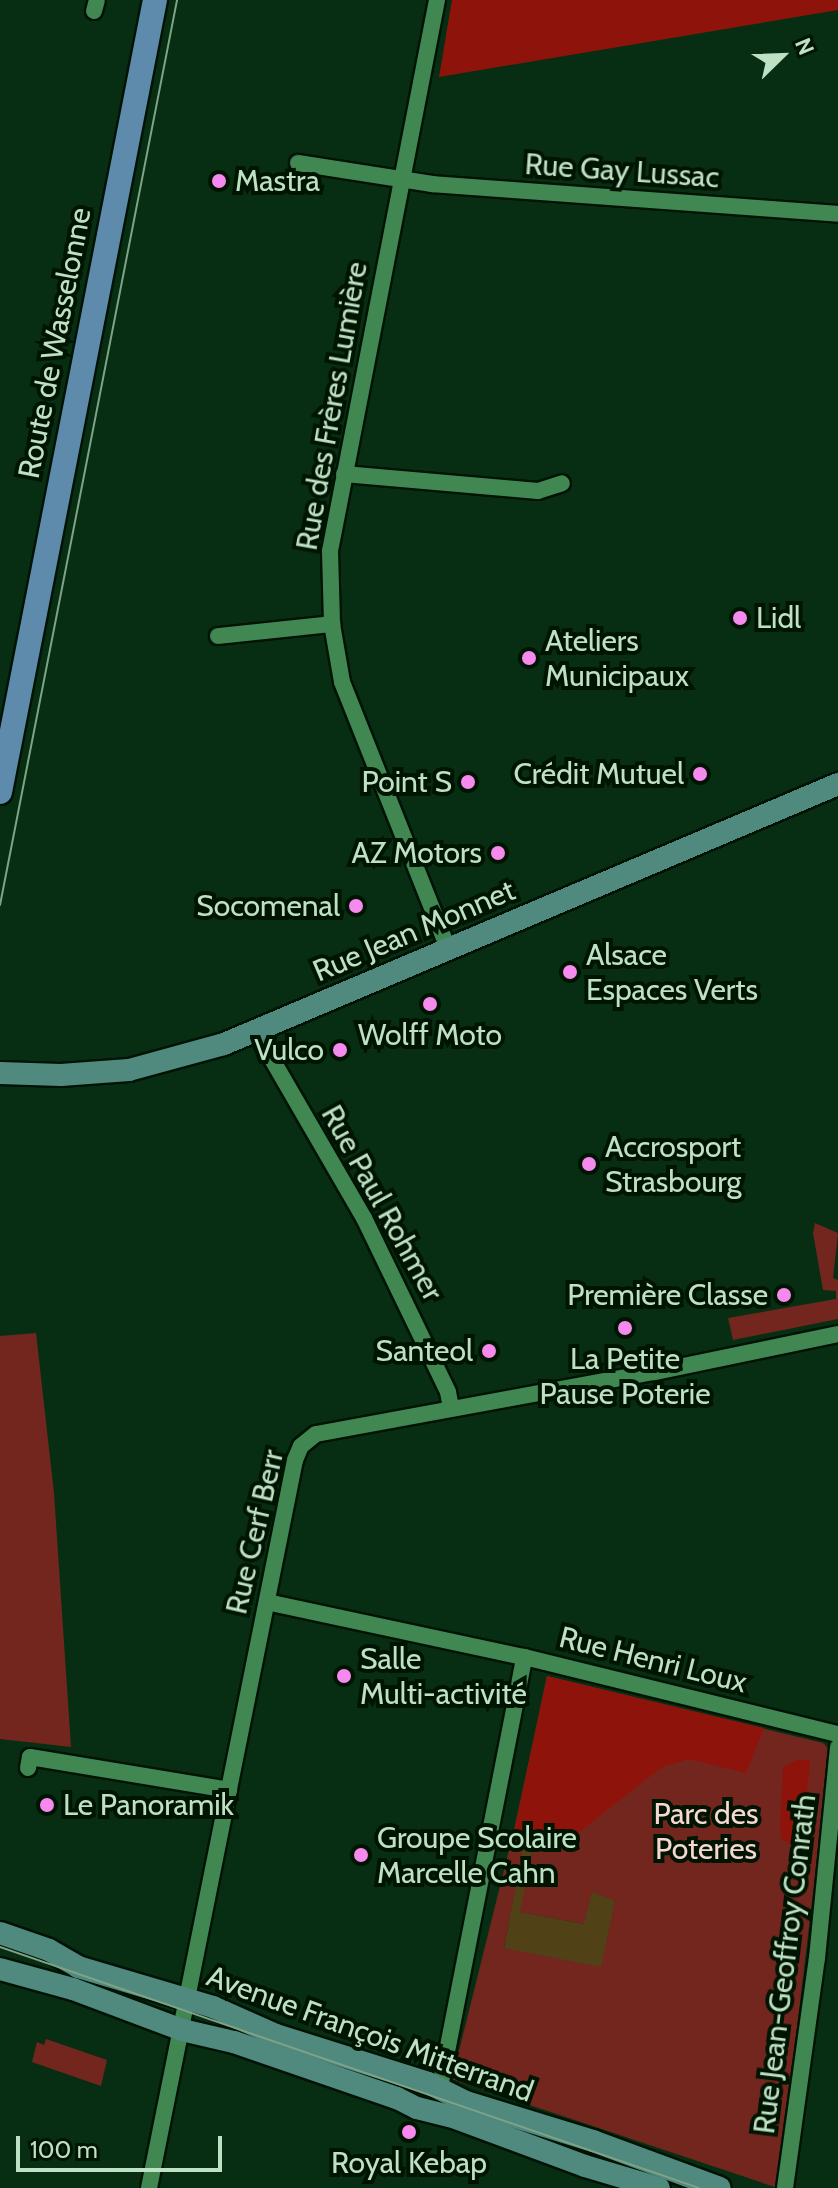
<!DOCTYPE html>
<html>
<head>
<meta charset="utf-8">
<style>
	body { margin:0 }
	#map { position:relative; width:838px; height:2188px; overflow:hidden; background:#072e13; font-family:Cabin,sans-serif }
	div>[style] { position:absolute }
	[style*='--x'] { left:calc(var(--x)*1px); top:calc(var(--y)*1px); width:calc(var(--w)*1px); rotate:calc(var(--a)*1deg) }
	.green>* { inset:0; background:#72261d }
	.forest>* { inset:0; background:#8e140b }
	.water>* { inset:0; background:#504116 }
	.roads { filter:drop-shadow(2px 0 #011305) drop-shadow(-2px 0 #011305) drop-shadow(0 2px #011305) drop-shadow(0 -2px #011305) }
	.street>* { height:16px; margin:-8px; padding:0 8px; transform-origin:8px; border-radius:8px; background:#418752 }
	.secondary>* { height:22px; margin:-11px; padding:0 11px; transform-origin:11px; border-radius:11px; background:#50897e }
	.primary>* { height:24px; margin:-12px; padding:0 12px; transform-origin:12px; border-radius:12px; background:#5e8bab }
	.tram>* { height:2px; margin:-1px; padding:0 1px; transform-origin:1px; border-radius:1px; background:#7fa386 }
	.dots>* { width:22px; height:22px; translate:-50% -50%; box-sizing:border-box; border:4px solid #001402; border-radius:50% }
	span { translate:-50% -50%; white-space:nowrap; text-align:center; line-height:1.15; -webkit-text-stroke:8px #001402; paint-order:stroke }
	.street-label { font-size:30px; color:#bee0c3 }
	.poi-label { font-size:30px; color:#bee0c3 }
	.left { translate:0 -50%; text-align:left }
	.right { translate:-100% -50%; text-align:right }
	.park-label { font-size:30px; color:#f7d7d1 }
	.north { position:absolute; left:742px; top:16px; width:80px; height:80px; -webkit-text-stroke:6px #001402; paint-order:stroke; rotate:67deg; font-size:22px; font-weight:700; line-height:32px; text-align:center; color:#bee0c3 }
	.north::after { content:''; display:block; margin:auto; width:28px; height:36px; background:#bee0c3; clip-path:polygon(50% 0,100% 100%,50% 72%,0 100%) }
	.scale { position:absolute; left:16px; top:2136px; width:206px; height:36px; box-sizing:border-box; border:4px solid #bee0c3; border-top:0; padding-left:10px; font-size:24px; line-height:28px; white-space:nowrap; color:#bee0c3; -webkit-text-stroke:6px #001402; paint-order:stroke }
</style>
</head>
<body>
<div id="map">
	<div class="green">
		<div style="clip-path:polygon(815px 1223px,838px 1233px,833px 1278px,838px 1280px,838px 1319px,733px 1340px,728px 1318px,836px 1299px,836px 1291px,823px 1290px,813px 1233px)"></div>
		<div style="clip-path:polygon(36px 1333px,54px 1493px,71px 1747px,0 1739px,0 1336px)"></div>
		<div style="clip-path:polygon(evenodd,547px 1676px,823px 1743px,830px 1750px,778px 2188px,452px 2079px,514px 1830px,547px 1676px,525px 1844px,533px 1847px,519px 1912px,584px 1924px,504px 1947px,525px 1844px)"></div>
		<div style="clip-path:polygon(46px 2039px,107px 2060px,101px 2086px,32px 2062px,37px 2042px,44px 2045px)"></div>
	</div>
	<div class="forest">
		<div style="clip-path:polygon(452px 0,838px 0,838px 10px,439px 77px)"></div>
		<div style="clip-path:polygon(547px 1676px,764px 1728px,746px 1773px,689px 1759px,662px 1767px,565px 1843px,513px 1837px)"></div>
		<div style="clip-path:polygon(797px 1760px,810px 1760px,803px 1837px,794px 1845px,782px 1840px,780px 1828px,783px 1767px)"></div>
	</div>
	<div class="water">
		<div style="clip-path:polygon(524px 1844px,533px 1847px,520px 1912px,584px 1924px,592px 1892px,615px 1901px,601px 1967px,504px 1948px)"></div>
	</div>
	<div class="roads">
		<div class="street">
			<div style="--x:437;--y:0;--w:561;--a:100.99"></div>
			<div style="--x:330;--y:551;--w:73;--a:88.4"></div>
			<div style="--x:332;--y:624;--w:59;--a:80.2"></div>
			<div style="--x:342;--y:682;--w:287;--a:68.3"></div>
			<div style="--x:94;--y:11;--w:11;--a:-75"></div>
			<div style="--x:298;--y:163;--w:136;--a:8.9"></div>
			<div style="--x:432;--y:184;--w:407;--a:4.2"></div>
			<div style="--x:344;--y:474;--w:195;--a:5"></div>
			<div style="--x:538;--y:491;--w:25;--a:-18"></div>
			<div style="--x:218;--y:636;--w:115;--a:-6"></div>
			<div style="--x:255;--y:1030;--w:217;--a:59.9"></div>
			<div style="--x:364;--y:1218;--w:193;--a:64.2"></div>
			<div style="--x:448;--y:1392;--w:15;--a:79"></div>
			<div style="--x:267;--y:1602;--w:263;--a:12.1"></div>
			<div style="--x:524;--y:1657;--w:323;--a:13.8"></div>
			<div style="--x:28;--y:1768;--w:11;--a:-80"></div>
			<div style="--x:30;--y:1757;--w:202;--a:9.4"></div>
			<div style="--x:440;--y:2087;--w:438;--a:-78.9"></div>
			<div style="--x:149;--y:2188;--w:742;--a:-78.66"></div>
			<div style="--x:295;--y:1460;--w:15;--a:-67"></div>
			<div style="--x:301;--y:1446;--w:19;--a:-39"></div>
			<div style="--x:316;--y:1434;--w:345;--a:-10.4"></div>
			<div style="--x:655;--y:1372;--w:187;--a:-11.7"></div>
			<div style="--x:785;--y:2188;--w:232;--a:-82.1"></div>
			<div style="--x:817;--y:1958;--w:212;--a:-84.3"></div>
		</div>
		<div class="secondary">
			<div style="--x:0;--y:1073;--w:61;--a:1.9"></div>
			<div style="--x:61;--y:1075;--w:68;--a:-4.2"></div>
			<div style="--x:129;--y:1070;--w:98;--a:-15.3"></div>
			<div style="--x:224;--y:1044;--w:667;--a:-22.95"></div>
			<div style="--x:0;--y:1933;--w:52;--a:19.1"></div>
			<div style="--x:49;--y:1950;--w:34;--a:30"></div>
			<div style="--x:78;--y:1967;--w:141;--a:16.5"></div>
			<div style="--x:213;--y:2007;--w:69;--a:24"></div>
			<div style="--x:276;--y:2035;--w:159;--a:17.5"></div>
			<div style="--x:428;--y:2083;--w:42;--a:26.6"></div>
			<div style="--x:466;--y:2102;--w:133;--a:17.1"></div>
			<div style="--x:593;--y:2141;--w:135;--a:20.3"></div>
			<div style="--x:0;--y:1969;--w:76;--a:15.3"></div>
			<div style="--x:73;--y:1989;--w:116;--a:20.6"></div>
			<div style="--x:182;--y:2030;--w:53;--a:13"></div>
			<div style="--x:234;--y:2042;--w:172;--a:19"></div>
			<div style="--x:397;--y:2098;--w:22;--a:27"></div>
			<div style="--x:417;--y:2108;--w:34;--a:14"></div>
			<div style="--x:450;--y:2116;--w:144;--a:20.3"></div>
			<div style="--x:585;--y:2166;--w:77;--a:16.6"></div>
		</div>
		<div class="primary">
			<div style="--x:0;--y:792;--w:807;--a:-78.93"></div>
		</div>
	</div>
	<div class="tram">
		<div style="--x:0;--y:905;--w:922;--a:-78.93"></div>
		<div style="--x:0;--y:1947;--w:739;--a:19.02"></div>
	</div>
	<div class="dots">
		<div style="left:219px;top:181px;background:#f689ee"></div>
		<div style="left:740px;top:618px;background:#f689ee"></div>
		<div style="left:529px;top:658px;background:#f689ee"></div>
		<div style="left:700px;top:774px;background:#f689ee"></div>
		<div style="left:468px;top:782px;background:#f689ee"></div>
		<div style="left:498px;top:853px;background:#f689ee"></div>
		<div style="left:356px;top:906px;background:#f689ee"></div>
		<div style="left:570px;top:972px;background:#f689ee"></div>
		<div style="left:430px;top:1004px;background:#f689ee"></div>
		<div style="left:340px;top:1050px;background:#f689ee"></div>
		<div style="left:589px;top:1164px;background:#f689ee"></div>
		<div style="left:784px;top:1295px;background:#f689ee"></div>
		<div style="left:625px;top:1328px;background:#f689ee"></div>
		<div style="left:489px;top:1351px;background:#f689ee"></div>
		<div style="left:344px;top:1676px;background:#f689ee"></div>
		<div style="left:47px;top:1805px;background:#f689ee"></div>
		<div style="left:361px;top:1855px;background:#f689ee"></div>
		<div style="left:409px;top:2132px;background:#f689ee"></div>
	</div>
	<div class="street-label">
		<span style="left:622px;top:171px;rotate:4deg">Rue Gay Lussac</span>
		<span style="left:55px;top:343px;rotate:-79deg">Route de Wasselonne</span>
		<span style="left:332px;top:406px;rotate:-80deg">Rue des Frères Lumière</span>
		<span style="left:414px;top:931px;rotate:-23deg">Rue Jean Monnet</span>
		<span style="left:382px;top:1203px;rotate:61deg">Rue Paul Rohmer</span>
		<span style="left:255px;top:1532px;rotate:-77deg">Rue Cerf Berr</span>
		<span style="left:653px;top:1660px;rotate:14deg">Rue Henri Loux</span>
		<span style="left:785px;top:1964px;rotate:-83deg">Rue Jean-Geoffroy Conrath</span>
		<span style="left:370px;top:2034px;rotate:20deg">Avenue François Mitterrand</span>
	</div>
	<div class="poi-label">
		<span class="left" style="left:235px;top:181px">Mastra</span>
		<span class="left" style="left:756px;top:618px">Lidl</span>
		<span class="left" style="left:545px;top:658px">Ateliers<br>Municipaux</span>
		<span class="right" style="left:684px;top:774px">Crédit Mutuel</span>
		<span class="right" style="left:452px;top:782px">Point S</span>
		<span class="right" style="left:482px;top:853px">AZ Motors</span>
		<span class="right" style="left:340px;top:906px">Socomenal</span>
		<span class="left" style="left:586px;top:972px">Alsace<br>Espaces Verts</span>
		<span style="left:430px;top:1035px">Wolff Moto</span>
		<span class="right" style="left:324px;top:1050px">Vulco</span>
		<span class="left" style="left:605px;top:1164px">Accrosport<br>Strasbourg</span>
		<span class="right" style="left:768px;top:1295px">Première Classe</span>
		<span class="right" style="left:473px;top:1351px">Santeol</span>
		<span style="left:625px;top:1376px">La Petite<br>Pause Poterie</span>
		<span class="left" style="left:360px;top:1676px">Salle<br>Multi-activité</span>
		<span class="left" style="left:63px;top:1805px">Le Panoramik</span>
		<span class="left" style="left:377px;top:1855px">Groupe Scolaire<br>Marcelle Cahn</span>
		<span style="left:409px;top:2163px">Royal Kebap</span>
	</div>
	<div class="park-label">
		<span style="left:706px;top:1831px">Parc des<br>Poteries</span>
	</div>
	<div class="north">N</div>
	<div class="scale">100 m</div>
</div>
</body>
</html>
